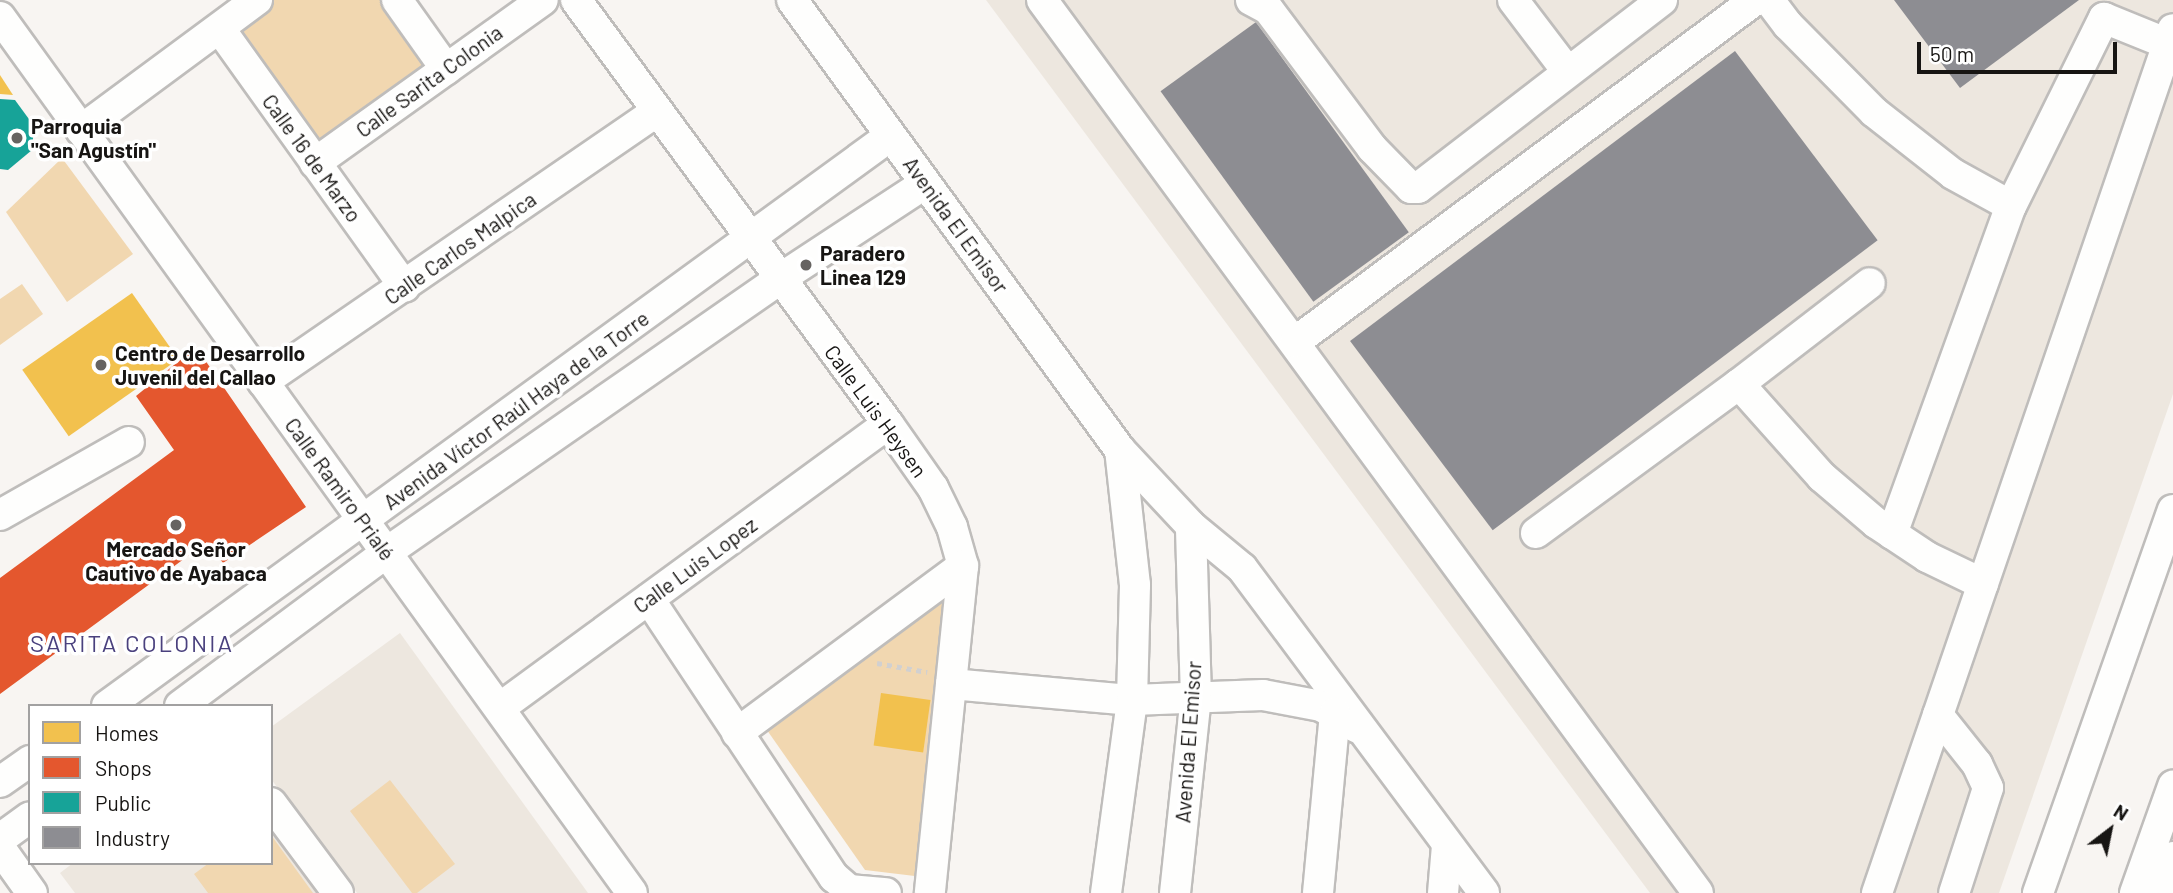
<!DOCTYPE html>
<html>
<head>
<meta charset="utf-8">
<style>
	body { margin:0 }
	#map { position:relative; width:2173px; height:893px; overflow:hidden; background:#f8f5f2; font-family:Barlow,sans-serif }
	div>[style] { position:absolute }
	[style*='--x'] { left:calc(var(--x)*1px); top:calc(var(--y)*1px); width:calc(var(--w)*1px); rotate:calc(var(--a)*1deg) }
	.built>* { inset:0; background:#ede7df }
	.green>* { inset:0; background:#f1d7b0 }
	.homes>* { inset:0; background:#f2c14e; transform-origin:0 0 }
	.shops>* { inset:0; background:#e4572e }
	.public>* { inset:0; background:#17a398 }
	.industry>* { inset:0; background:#8d8d92; transform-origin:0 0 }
	.path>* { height:4.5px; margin-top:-2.25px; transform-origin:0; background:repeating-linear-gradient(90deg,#d1d0d0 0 5px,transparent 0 10px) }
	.roads { filter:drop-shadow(2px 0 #bfbdbb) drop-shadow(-2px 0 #bfbdbb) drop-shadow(0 2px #bfbdbb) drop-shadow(0 -2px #bfbdbb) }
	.minor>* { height:30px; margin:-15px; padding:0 15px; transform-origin:15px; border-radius:15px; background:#fefefd }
	.dots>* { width:19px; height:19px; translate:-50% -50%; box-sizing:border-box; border:4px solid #fff; border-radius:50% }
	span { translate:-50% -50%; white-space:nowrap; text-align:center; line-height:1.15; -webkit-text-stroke:7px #fff; paint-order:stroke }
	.street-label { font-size:21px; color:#171513 }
	.poi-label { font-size:21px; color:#171513; font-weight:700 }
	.left { translate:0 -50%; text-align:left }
	.quarter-label { font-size:24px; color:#4a417e; letter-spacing:2px }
	.legend { position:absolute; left:28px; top:704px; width:245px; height:161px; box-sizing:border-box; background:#fff; border:2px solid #a2a1a1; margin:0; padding:9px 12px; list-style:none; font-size:21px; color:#171513 }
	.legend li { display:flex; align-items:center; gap:14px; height:35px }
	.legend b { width:35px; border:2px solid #a2a1a1 }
	.north { position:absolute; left:2075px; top:795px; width:70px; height:70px; -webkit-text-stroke:5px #fff; paint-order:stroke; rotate:32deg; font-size:19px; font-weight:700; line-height:28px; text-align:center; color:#171513 }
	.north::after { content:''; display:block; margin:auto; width:24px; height:32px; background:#171513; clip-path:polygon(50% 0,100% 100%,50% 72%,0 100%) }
	.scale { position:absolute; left:1917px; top:42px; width:200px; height:32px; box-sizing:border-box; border:4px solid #171513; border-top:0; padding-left:9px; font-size:21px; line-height:24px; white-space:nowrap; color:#171513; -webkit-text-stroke:5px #fff; paint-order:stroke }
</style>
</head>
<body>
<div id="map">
	<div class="built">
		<div style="clip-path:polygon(986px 0,2173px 0,2173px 394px,1999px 893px,1650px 893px)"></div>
		<div style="clip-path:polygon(400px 633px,588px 893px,357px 893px,271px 779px,271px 727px)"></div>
		<div style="clip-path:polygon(271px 816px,330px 893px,75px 893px,60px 873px,73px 863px,271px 863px)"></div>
	</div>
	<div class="green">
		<div style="clip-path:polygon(268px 0,390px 0,433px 61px,322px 143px,234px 26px)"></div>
		<div style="clip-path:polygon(62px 158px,133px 254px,67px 302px,6px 212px)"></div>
		<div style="clip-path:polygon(22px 284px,43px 314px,0 345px,0 299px)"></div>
		<div style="clip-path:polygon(941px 594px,951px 597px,923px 877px,865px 870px,762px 723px)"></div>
		<div style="clip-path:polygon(390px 780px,455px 864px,417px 893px,412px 893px,350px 811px)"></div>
		<div style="clip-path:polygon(271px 835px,313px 893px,208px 893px,194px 874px,209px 863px,271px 863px)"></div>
	</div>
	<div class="homes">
		<div style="clip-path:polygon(0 75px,13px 95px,0 94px)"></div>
		<div style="left:132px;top:293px;width:81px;height:134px;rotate:55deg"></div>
		<div style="left:881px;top:693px;width:50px;height:53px;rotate:8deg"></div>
	</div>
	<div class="shops">
		<div style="clip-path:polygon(196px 347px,306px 507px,223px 563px,207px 542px,0 694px,0 578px,174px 450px,136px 396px)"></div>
	</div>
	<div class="public">
		<div style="clip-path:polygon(0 99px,15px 100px,34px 126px,32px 150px,8px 170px,0 169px)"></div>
	</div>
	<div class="industry">
		<div style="clip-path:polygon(1894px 0,2079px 0,1960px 88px)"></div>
		<div style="left:1256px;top:22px;width:260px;height:118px;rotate:54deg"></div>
		<div style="left:1735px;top:51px;width:237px;height:482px;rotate:53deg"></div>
	</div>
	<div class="path">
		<div style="--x:877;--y:663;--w:51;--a:10.2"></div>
	</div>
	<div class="roads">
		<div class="minor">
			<div style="--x:397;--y:0;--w:85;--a:54.6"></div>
			<div style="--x:576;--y:0;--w:526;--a:53.65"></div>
			<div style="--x:888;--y:424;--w:78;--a:54.9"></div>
			<div style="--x:933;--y:488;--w:43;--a:64"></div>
			<div style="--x:952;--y:527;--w:41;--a:74.2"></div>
			<div style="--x:963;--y:566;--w:329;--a:95.8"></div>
			<div style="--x:792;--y:0;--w:557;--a:53.91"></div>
			<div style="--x:1120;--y:450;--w:104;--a:46.9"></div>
			<div style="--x:1191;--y:526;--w:66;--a:39.5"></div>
			<div style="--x:1242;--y:568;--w:405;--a:53.3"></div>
			<div style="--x:1042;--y:0;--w:1108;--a:53.7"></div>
			<div style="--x:1251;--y:0;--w:19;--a:28"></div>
			<div style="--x:1268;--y:9;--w:174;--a:53.2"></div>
			<div style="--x:1372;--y:148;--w:56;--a:45.7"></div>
			<div style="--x:1411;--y:188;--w:7;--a:0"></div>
			<div style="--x:1418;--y:188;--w:308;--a:-37.6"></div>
			<div style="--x:1513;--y:0;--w:89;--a:52.7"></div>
			<div style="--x:1769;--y:0;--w:31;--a:53"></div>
			<div style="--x:1788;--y:25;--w:122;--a:45.3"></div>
			<div style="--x:1874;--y:112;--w:100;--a:38.1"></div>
			<div style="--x:1953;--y:174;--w:66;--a:28.9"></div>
			<div style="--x:0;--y:17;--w:1080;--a:54.19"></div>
			<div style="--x:220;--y:29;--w:317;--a:54.4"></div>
			<div style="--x:81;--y:130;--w:219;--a:-36.5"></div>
			<div style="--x:315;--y:163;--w:280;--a:-35.6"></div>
			<div style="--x:1295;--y:342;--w:573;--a:-36.63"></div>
			<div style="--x:263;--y:382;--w:477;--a:-34.5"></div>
			<div style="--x:1739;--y:384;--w:165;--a:-37.6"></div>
			<div style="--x:0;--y:515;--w:148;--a:-29.5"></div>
			<div style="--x:1536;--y:533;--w:252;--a:-36.3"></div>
			<div style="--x:1739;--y:384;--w:125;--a:48.3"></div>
			<div style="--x:1822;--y:477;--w:71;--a:40.4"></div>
			<div style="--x:1876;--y:523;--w:61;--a:33.7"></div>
			<div style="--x:1927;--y:557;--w:62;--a:25.7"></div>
			<div style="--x:1892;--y:534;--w:349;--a:-70.1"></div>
			<div style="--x:2011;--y:206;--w:210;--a:-63.7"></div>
			<div style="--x:2104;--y:18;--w:69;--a:22.1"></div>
			<div style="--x:649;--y:599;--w:334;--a:56.4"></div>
			<div style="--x:834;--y:877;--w:20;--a:41"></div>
			<div style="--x:849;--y:890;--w:37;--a:5"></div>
			<div style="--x:951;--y:684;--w:182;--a:5.1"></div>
			<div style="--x:1132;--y:700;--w:131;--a:-2.2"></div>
			<div style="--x:1263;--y:695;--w:59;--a:10.7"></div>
			<div style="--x:1321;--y:706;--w:41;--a:31"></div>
			<div style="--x:107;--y:706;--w:968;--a:-36.05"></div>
			<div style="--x:180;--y:706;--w:258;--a:-36.6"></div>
			<div style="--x:387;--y:552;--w:476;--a:-34.8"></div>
			<div style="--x:778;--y:280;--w:175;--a:-33.3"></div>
			<div style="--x:501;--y:707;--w:479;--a:-36.2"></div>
			<div style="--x:1938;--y:715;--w:63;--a:51.5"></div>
			<div style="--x:1977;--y:764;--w:26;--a:65"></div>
			<div style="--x:1988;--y:788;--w:110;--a:107.9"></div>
			<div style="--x:737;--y:733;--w:281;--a:-36.5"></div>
			<div style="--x:0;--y:782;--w:37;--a:-35"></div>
			<div style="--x:271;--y:803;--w:112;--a:53.3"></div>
			<div style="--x:0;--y:839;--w:37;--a:-36"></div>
			<div style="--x:0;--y:848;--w:55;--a:54.6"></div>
			<div style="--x:1106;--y:893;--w:195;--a:-82.3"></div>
			<div style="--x:1132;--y:700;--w:115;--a:-88.5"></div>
			<div style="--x:1135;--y:585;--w:136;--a:-96.3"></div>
			<div style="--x:1175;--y:893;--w:196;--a:-83.9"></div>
			<div style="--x:1196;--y:698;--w:172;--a:-91.7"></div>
			<div style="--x:1318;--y:893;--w:181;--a:-84.6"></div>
			<div style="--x:1443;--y:893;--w:48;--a:-85.2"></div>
			<div style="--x:1877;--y:893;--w:913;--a:-71.09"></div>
			<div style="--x:2038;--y:893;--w:406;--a:-70.6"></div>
			<div style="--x:2135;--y:893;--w:114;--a:-70.4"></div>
			<div style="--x:2158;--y:893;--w:39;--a:-67"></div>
		</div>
	</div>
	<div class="dots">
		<div style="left:17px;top:138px;background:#666361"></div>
		<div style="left:806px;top:265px;background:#666361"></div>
		<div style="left:101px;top:365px;background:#666361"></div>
		<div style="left:176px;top:525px;background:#666361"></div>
	</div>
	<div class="street-label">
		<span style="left:429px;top:81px;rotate:-36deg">Calle Sarita Colonia</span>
		<span style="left:312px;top:158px;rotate:54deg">Calle 16 de Marzo</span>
		<span style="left:956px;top:225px;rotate:54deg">Avenida El Emisor</span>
		<span style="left:460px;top:248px;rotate:-35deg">Calle Carlos Malpica</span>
		<span style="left:516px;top:410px;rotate:-36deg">Avenida Víctor Raúl Haya de la Torre</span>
		<span style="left:876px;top:411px;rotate:54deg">Calle Luis Heysen</span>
		<span style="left:340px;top:489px;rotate:54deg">Calle Ramiro Prialé</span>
		<span style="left:695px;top:565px;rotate:-36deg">Calle Luis Lopez</span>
		<span style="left:1188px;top:742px;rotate:-86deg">Avenida El Emisor</span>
	</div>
	<div class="poi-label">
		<span class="left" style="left:31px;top:138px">Parroquia<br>"San Agustín"</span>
		<span class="left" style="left:820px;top:265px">Paradero<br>Linea 129</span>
		<span class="left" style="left:115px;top:365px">Centro de Desarrollo<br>Juvenil del Callao</span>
		<span style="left:176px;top:561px">Mercado Señor<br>Cautivo de Ayabaca</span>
	</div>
	<div class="quarter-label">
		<span style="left:132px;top:643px">SARITA COLONIA</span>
	</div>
	<ul class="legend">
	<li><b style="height:19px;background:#f2c14e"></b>Homes</li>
	<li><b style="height:19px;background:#e4572e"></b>Shops</li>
	<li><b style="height:19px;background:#17a398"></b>Public</li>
	<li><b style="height:19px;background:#8d8d92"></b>Industry</li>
	</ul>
	<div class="north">N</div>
	<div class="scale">50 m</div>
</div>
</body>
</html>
